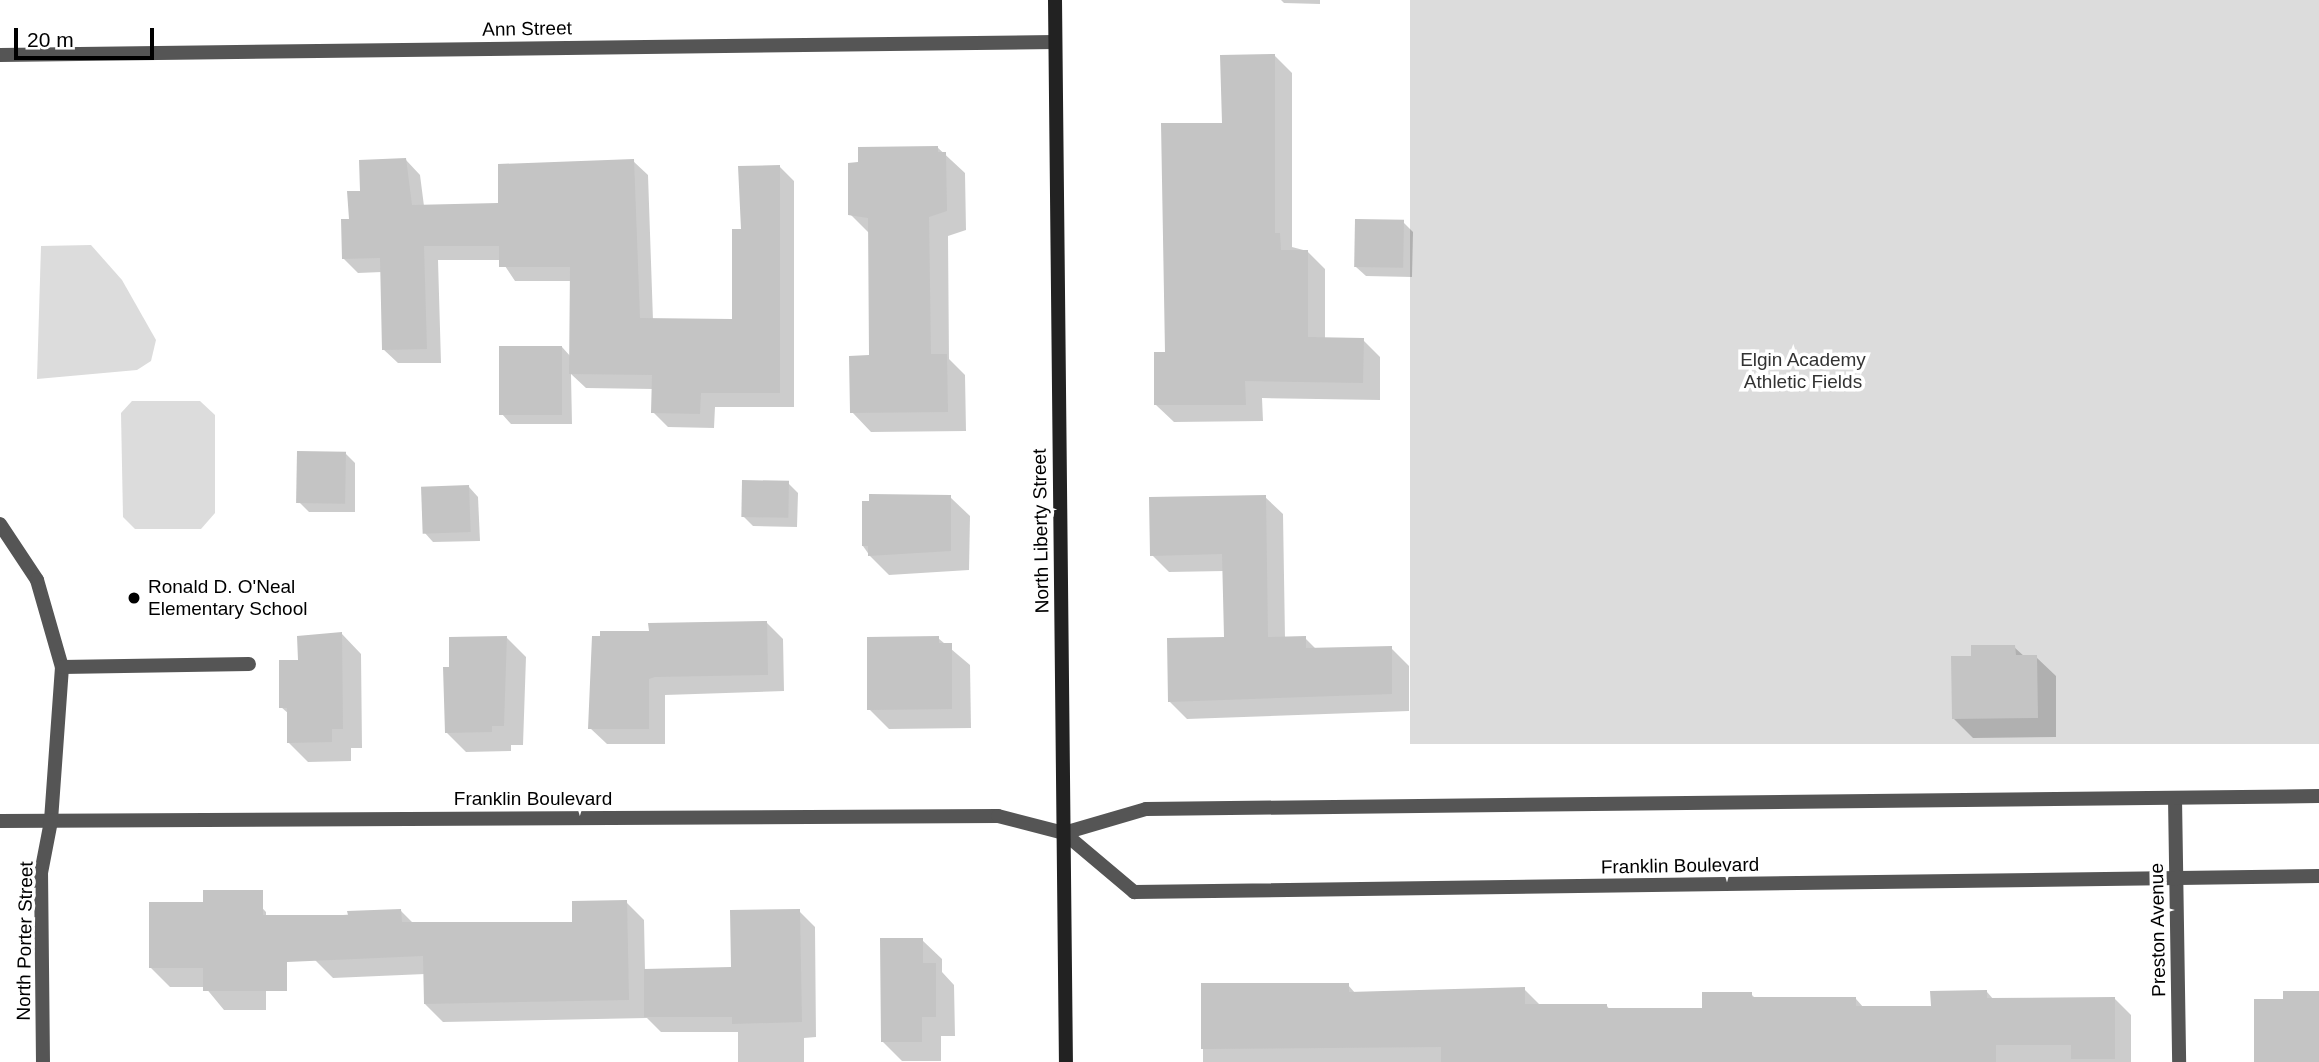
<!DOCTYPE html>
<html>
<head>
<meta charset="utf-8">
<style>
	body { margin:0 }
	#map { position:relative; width:2319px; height:1062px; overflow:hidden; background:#fff; font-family:Arial,sans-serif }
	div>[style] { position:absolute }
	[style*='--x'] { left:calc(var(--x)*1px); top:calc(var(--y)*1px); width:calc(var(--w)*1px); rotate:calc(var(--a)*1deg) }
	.green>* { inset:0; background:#dcdcdc; transform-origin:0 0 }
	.shadow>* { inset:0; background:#0003 }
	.building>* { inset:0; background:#c4c4c4; transform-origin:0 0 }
	.lane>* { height:14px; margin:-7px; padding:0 7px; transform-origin:7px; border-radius:7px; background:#555 }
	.street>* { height:14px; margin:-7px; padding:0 7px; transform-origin:7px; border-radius:7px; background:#555 }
	.secondary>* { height:14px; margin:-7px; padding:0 7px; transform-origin:7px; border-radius:7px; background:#222 }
	.dots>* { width:19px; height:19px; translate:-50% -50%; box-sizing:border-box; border:4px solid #fff; border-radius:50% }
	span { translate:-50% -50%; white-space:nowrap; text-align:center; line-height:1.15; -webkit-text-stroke:7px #fff; paint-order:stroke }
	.street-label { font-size:19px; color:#000 }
	.park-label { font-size:19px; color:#333 }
	.poi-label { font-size:19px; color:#000 }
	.left { translate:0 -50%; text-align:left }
	.scale { position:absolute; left:14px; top:28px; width:140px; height:32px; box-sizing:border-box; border:4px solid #000; border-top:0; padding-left:9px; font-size:21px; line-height:24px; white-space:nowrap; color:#000; -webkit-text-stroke:5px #fff; paint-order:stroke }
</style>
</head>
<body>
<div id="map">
	<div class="green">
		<div style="left:1410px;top:0;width:909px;height:744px"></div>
		<div style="clip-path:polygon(91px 245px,122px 280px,156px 340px,151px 361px,137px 370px,37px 379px,41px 246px)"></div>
		<div style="clip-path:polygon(132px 401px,200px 401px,215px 415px,215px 513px,201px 529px,135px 529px,123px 517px,121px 413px)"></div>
	</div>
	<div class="shadow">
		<div style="clip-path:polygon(1281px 0,1320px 0,1320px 4px,1284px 3px)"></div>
		<div style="clip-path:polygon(1274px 55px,1292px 73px,1292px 247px,1307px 251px,1325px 269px,1325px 339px,1363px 340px,1380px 357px,1380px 400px,1262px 398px,1263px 421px,1174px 422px,1156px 405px,1224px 125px)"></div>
		<div style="clip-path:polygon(937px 147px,965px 173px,966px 230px,948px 236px,949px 359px,965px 375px,966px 431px,871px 432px,852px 412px,871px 357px,870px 234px,850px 214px)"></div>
		<div style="clip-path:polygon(406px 160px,420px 175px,424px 206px,499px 205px,633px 161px,648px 175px,653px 320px,733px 321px,743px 230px,779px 166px,794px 181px,794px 407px,715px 407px,714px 428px,668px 427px,653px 412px,653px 389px,586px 388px,571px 374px,572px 424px,511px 424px,502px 414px,562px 347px,571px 357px,572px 281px,515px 281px,501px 260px,438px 260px,441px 363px,398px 363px,383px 349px,382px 272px,358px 273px,343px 258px,361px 193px)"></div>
		<div style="clip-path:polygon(1403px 222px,1413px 232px,1412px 277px,1366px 276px,1356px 267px)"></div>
		<div style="clip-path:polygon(346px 454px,355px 463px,355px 512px,309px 512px,299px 502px)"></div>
		<div style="clip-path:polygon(788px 483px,798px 493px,797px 527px,753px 526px,743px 516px)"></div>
		<div style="clip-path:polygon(469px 487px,478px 497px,480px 541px,433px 542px,424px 532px)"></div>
		<div style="clip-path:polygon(950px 497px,970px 516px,969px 570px,889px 575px,870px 556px,863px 546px)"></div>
		<div style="clip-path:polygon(1265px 497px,1283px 514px,1285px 638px,1305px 638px,1316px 649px,1391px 648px,1409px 666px,1409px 711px,1187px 719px,1169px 701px,1226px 639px,1224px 571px,1169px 572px,1152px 555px)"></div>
		<div style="clip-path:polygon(767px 623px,783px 639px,784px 691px,665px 695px,665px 744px,607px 744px,590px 728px,594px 637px)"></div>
		<div style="clip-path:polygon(342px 634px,361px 654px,362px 748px,351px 748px,351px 761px,308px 762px,289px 743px,289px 714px,281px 707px,300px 661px)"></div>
		<div style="clip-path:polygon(506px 637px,526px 657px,523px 745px,511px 745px,511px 751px,466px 752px,446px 732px,451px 669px)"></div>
		<div style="clip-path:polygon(938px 638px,970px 665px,971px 728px,889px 729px,869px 709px)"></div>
		<div style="clip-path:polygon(2014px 647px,2025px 657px,2036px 657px,2056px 676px,2056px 737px,1973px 738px,1953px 718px)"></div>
		<div style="clip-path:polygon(247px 892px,266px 912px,266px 1010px,224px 1010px,205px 987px,170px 987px,150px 967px,205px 904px)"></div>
		<div style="clip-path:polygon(626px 902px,644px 920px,645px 970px,733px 969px,799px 911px,815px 927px,816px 1037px,804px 1038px,804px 1062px,738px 1062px,738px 1032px,661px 1032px,647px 1018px,443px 1022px,425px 1004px,425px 974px,333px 978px,315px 960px,314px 917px,401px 911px,414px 924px,574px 924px)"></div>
		<div style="clip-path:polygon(922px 940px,942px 959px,942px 972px,954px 985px,955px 1036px,941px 1036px,941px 1061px,902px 1061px,883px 1042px)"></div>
		<div style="clip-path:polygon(1203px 985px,1348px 985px,1356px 994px,1524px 989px,1541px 1006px,1607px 1006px,1610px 1010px,1704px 1010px,1751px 994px,1756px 999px,1856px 999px,1864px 1008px,1933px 1008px,1987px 992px,1994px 1000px,2114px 998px,2131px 1015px,2131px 1062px,1203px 1062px)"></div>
	</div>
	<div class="building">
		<div style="clip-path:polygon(1275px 54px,1275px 233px,1280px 233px,1281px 250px,1308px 250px,1308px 337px,1364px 338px,1363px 383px,1245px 381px,1246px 405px,1154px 405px,1154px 352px,1165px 352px,1161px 123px,1222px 123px,1220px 55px)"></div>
		<div style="clip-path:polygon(938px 146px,938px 152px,946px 152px,947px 211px,929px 217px,931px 354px,947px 354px,948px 412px,850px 413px,849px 356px,869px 355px,868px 218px,848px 215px,848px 163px,858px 162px,858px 147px)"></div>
		<div style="clip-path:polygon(406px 158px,412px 205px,498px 203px,498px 164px,634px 159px,640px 318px,732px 319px,732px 229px,741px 229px,738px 166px,780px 165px,780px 393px,701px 393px,700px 414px,651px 413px,652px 375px,569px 374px,570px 267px,499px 267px,499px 246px,424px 246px,427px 349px,382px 350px,380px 258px,342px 259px,341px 219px,349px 219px,347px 191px,360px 191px,359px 160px)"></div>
		<div style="left:1355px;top:219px;width:49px;height:48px;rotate:1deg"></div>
		<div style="left:499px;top:346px;width:63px;height:69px"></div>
		<div style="left:297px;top:451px;width:49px;height:52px;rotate:1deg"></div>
		<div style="left:742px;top:480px;width:47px;height:37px;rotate:1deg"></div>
		<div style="left:469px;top:485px;width:47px;height:48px;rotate:88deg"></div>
		<div style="clip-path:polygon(869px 494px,951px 495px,951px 551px,868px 556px,868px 546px,862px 546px,862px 501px,869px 501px)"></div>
		<div style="clip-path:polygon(1266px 495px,1268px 637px,1306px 636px,1306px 648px,1392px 646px,1392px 694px,1168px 702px,1167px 638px,1224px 637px,1222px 554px,1150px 556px,1149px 497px)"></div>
		<div style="clip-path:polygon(767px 621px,768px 675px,655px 677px,649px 679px,649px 729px,588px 729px,592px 636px,600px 636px,600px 631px,649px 631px,648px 623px)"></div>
		<div style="clip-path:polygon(342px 632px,343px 729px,332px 729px,332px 742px,287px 743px,287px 708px,279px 708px,279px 660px,298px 660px,297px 636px)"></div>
		<div style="clip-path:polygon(507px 636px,504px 726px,492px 726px,492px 732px,445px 733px,443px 667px,449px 667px,449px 637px)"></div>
		<div style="clip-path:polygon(939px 636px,939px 643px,952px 643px,952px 709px,867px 710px,867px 637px)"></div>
		<div style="clip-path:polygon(1971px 645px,2015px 645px,2016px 655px,2037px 655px,2038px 718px,1952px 719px,1951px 656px,1971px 656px)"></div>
		<div style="clip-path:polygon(203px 890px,263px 890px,263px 915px,348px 915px,347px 911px,401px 909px,402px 922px,572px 922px,572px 901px,627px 900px,629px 1000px,424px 1004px,423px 956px,287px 962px,287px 991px,203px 991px,203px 968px,149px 968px,149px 902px,203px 902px)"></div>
		<div style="clip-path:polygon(800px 909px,802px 1022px,732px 1024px,732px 1017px,644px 1017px,644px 969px,731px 967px,730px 910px)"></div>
		<div style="clip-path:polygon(880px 938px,923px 938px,923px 963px,936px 963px,936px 1017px,922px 1017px,922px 1042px,881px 1042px)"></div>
		<div style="clip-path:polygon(1201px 983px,1349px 983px,1349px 992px,1525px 987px,1525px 1004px,1607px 1004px,1607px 1008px,1702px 1008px,1702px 992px,1752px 992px,1752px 997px,1856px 997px,1856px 1006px,1931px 1006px,1930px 991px,1987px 990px,1987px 998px,2115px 997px,2115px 1059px,2071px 1059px,2071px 1045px,1996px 1045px,1996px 1062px,1441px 1062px,1441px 1047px,1201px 1049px)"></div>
		<div style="clip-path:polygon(2283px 991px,2319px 991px,2319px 1062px,2254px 1062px,2254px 999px,2283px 999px)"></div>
	</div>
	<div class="lane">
		<div style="--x:0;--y:524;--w:67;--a:56.5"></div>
		<div style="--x:37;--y:580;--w:91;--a:74"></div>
		<div style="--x:62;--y:667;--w:154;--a:94.1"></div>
		<div style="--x:62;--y:667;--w:187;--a:-0.9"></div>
	</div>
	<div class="street">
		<div style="--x:0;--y:55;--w:1055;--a:-0.71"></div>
		<div style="--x:2175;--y:798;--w:264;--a:89.1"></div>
		<div style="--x:0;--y:821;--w:998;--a:-0.29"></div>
		<div style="--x:998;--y:816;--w:68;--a:14.4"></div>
		<div style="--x:1064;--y:833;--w:92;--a:40.1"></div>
		<div style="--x:1134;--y:892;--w:1185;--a:-0.77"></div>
		<div style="--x:1064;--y:833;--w:85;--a:-16.3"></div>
		<div style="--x:1146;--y:809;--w:1173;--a:-0.63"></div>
		<div style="--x:43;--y:1062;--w:189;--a:-90.6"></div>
		<div style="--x:41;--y:873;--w:53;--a:-79.1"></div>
	</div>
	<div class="secondary">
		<div style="--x:1055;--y:0;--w:1062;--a:89.41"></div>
	</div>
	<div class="dots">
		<div style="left:134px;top:598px;background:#000"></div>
	</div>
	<div class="street-label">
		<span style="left:527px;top:29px;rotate:-1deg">Ann Street</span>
		<span style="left:1041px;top:531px;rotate:-91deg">North Liberty Street</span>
		<span style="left:533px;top:799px">Franklin Boulevard</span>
		<span style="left:1680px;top:866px;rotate:-1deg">Franklin Boulevard</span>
		<span style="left:2158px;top:930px;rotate:-91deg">Preston Avenue</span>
		<span style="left:25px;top:941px;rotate:-89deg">North Porter Street</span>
	</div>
	<div class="park-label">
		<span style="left:1803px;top:371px">Elgin Academy<br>Athletic Fields</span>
	</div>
	<div class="poi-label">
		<span class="left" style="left:148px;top:598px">Ronald D. O'Neal<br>Elementary School</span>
	</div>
	<div class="scale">20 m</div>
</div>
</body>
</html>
